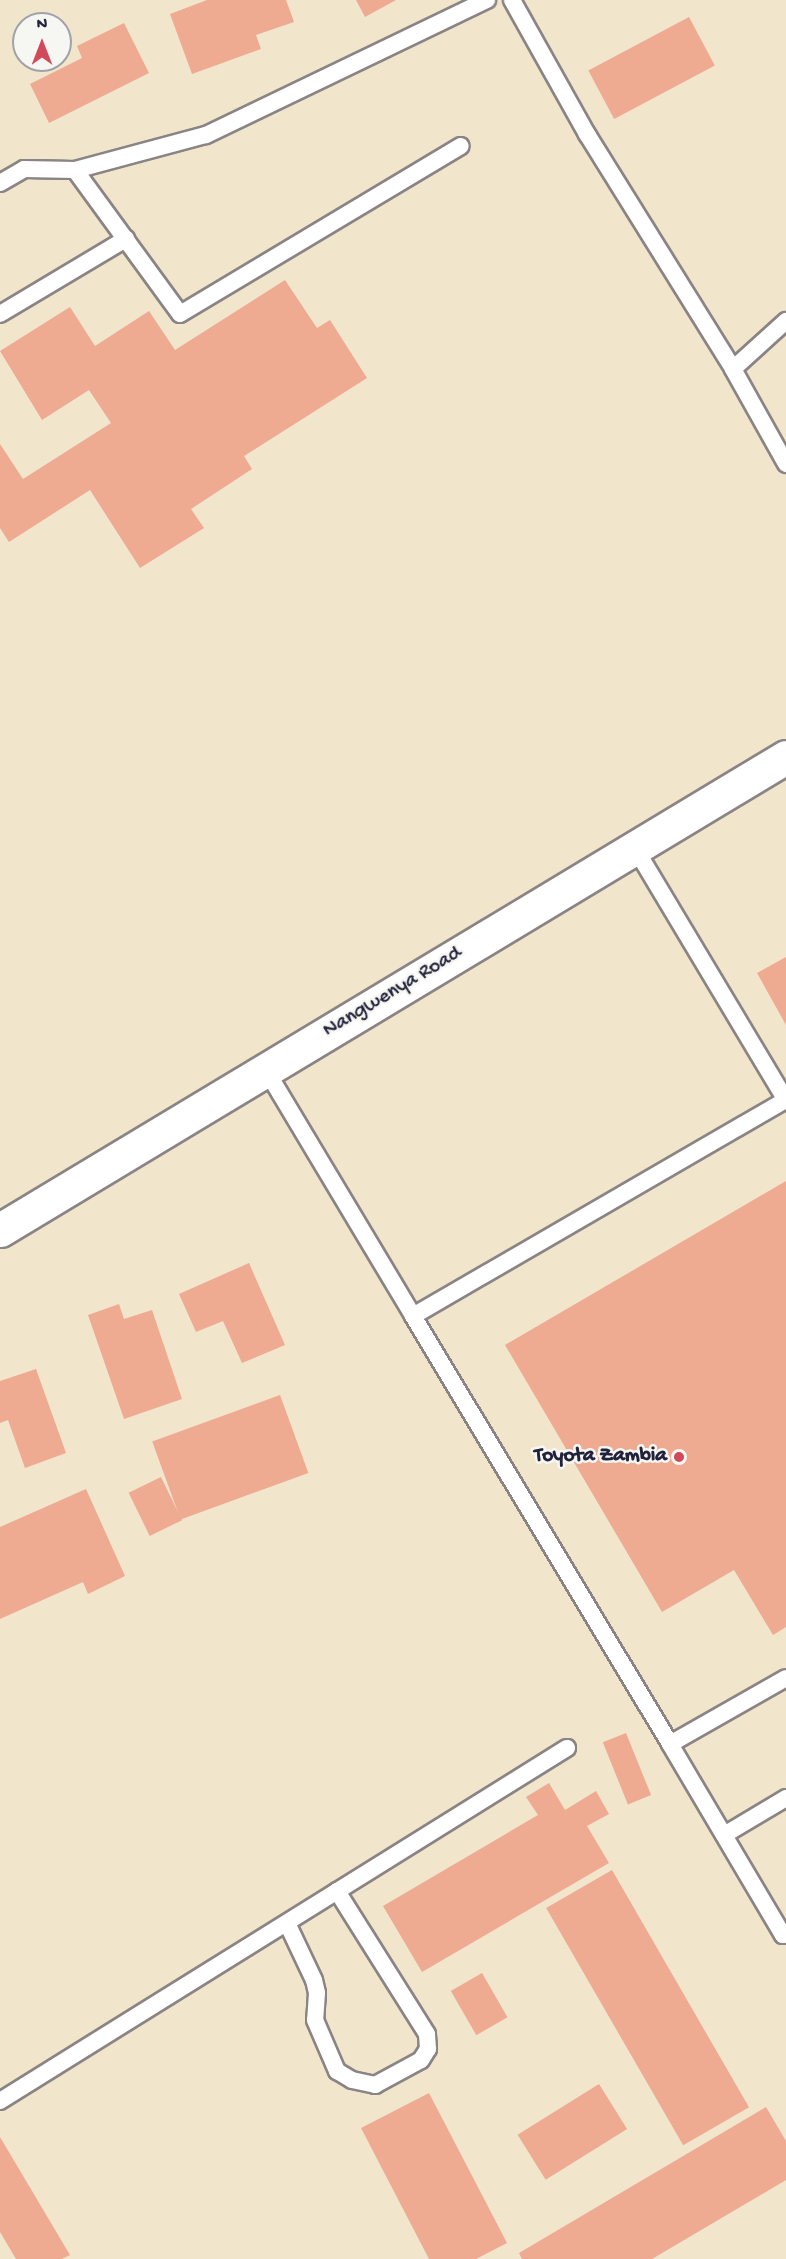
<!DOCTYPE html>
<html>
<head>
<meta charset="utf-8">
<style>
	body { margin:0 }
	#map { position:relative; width:786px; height:2259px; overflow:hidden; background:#f1e5cc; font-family:"Gochi Hand",sans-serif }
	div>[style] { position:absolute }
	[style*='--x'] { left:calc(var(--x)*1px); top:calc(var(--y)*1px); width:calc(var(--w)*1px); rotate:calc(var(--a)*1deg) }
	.building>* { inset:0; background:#efaa92; transform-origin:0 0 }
	.roads { filter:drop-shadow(2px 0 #8a8484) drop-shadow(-2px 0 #8a8484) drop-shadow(0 2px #8a8484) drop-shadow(0 -2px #8a8484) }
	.lane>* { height:16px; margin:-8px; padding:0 8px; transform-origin:8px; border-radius:8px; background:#fff }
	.secondary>* { height:33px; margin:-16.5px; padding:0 16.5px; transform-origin:16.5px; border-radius:16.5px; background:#fff }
	.dots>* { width:16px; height:16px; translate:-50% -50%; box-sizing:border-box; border:3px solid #f6f6f2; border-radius:50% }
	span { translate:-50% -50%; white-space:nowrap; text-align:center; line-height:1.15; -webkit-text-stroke:5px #f6f6f2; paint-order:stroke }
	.street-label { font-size:21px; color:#22223b }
	.poi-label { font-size:21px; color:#22223b; font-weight:700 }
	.right { translate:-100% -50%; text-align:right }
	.north { position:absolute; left:12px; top:12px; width:60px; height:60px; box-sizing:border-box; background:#f6f6f2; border:2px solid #a1a1a9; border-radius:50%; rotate:0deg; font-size:16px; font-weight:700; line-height:24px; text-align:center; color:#22223b }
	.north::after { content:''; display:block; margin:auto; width:21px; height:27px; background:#d1495b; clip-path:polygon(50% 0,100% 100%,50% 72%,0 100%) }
</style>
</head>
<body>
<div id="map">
	<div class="building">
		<div style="clip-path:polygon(207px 0,286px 0,294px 22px,256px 35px,261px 49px,192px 74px,170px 14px)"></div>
		<div style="clip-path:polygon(356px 0,396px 0,365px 17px)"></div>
		<div style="left:689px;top:17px;width:55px;height:114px;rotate:62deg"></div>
		<div style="clip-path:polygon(124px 23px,149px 73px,49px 123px,30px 84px,82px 58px,77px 46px)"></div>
		<div style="clip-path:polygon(285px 280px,317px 328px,330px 320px,367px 378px,244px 456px,252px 469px,191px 509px,204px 528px,140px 568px,90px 490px,9px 542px,0 528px,0 444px,23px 479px,111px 423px,89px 390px,42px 420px,0 351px,70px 307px,95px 346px,149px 311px,175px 350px)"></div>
		<div style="clip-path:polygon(786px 957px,786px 1025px,757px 973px)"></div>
		<div style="clip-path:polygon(786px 1181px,786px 1627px,773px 1635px,734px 1570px,662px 1612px,505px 1345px)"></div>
		<div style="clip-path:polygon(249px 1263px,285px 1345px,242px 1363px,223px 1321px,196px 1332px,179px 1294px)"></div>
		<div style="clip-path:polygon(119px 1304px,124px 1319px,152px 1310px,182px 1399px,124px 1419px,88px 1315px)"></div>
		<div style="clip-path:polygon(36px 1369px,66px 1453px,25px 1468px,8px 1420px,0 1423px,0 1381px)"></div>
		<div style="left:280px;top:1395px;width:83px;height:136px;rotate:70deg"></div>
		<div style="left:161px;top:1477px;width:48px;height:36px;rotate:64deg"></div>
		<div style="clip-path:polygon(86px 1489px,125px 1576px,88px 1594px,83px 1582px,0 1619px,0 1527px)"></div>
		<div style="left:626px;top:1733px;width:67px;height:25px;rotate:68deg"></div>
		<div style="clip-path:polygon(549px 1783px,565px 1810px,596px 1791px,609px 1814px,587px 1826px,609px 1863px,422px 1972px,383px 1906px,538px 1815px,526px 1797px)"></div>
		<div style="left:612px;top:1870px;width:274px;height:76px;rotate:60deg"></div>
		<div style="left:482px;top:1973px;width:51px;height:36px;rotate:60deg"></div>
		<div style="left:599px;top:2084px;width:53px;height:96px;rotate:58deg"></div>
		<div style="clip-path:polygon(429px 2093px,507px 2243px,476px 2259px,429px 2259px,361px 2128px)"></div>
		<div style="clip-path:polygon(766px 2107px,786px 2141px,786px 2180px,652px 2259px,522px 2259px,519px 2253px)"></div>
		<div style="clip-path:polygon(0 2137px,70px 2255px,62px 2259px,16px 2259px,0 2232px)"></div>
	</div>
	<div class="roads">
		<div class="lane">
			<div style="--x:512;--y:0;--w:154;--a:60.8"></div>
			<div style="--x:587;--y:134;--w:277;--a:58.1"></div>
			<div style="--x:733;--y:369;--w:109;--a:60.8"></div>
			<div style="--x:75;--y:170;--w:178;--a:53.9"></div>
			<div style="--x:180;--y:314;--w:327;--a:-30.9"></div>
			<div style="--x:0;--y:183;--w:28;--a:-30"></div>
			<div style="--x:24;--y:169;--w:51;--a:1.1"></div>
			<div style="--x:75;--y:170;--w:136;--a:-15"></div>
			<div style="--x:206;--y:135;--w:312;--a:-25.7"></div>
			<div style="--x:0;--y:314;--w:147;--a:-30.8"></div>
			<div style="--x:733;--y:369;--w:72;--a:-42.2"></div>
			<div style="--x:635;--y:848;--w:294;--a:59.1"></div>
			<div style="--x:266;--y:1070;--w:287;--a:59.1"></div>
			<div style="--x:413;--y:1316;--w:431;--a:-30.1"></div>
			<div style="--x:413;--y:1316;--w:499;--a:59"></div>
			<div style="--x:670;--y:1744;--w:133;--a:-29.6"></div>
			<div style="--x:670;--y:1744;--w:222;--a:59.4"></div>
			<div style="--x:783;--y:1935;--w:4;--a:-34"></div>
			<div style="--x:724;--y:1835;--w:72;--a:-30.8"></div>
			<div style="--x:287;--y:1923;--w:63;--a:64.7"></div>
			<div style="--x:314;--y:1980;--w:13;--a:77"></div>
			<div style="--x:317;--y:1993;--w:27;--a:94"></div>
			<div style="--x:315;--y:2020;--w:56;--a:66.7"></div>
			<div style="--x:337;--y:2071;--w:17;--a:31"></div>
			<div style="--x:352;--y:2080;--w:24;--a:12"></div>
			<div style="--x:375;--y:2085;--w:52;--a:-28.5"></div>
			<div style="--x:421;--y:2060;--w:13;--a:-58"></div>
			<div style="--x:428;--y:2049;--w:15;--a:-94"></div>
			<div style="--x:427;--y:2034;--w:169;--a:-122.2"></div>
			<div style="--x:0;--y:2101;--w:668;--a:-31.91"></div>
		</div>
		<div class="secondary">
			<div style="--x:0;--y:1230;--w:917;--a:-31.04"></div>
		</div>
	</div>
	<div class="dots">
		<div style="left:679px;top:1457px;background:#d1495b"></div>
	</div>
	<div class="street-label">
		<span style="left:393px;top:993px;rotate:-31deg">Nangwenya Road</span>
	</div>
	<div class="poi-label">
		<span class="right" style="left:667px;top:1457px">Toyota Zambia</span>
	</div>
	<div class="north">N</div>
</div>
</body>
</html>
